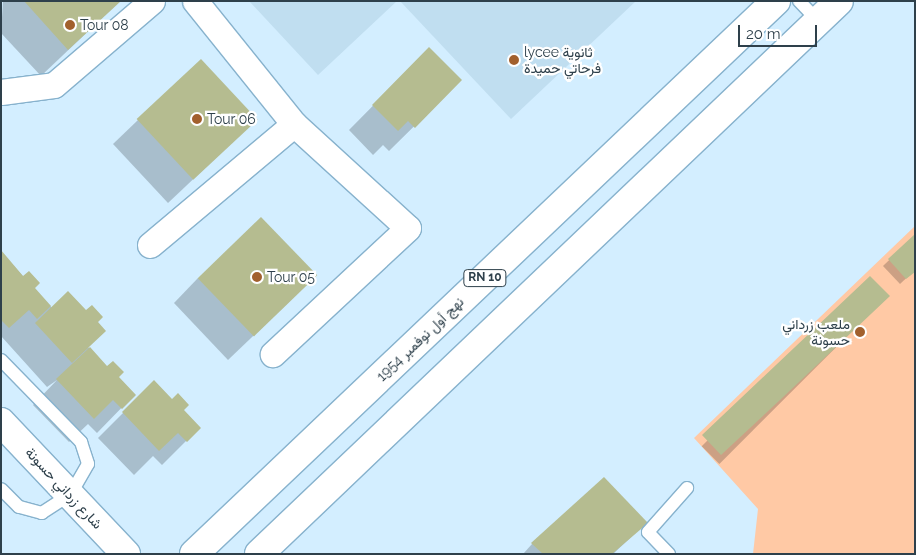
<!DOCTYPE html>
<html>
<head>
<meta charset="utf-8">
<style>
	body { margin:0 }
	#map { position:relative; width:916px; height:555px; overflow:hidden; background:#d3eeff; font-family:Raleway,Vazirmatn,sans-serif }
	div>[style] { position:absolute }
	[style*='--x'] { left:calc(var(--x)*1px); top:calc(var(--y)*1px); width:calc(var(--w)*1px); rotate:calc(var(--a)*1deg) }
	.built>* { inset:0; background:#c0def0 }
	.green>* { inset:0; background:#ffc9a5 }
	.shadow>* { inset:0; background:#0003; transform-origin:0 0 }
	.building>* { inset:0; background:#b5bc90; transform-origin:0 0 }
	.roads { filter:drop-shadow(1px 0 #87b2cd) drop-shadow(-1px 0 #87b2cd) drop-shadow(0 1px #87b2cd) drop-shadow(0 -1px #87b2cd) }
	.lane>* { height:12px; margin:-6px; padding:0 6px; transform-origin:6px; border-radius:6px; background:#fff }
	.street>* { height:25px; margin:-12.5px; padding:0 12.5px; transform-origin:12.5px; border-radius:12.5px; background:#fff }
	.secondary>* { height:28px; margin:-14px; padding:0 14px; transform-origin:14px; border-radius:14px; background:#fff }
	.highway>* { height:28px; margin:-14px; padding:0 14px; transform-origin:14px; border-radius:14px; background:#fff }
	.dots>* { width:14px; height:14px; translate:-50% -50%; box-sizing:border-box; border:2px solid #fff; border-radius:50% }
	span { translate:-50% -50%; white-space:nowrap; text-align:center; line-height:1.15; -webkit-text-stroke:4.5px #fff; paint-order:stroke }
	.shield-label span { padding:1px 4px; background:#fff; border:1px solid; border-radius:4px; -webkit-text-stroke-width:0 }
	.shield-label { font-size:12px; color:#2e404b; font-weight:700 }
	.poi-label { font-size:14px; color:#2e404b }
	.left { translate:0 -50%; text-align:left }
	.right { translate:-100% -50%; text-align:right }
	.street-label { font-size:14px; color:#2e404b }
	.frame { position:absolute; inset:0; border:2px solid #2e404b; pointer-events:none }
	.scale { position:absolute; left:738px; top:25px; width:79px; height:22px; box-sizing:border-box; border:2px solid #2e404b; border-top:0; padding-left:6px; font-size:15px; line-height:18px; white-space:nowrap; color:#2e404b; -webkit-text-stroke:4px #fff; paint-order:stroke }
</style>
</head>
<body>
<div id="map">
	<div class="built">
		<div style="clip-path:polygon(249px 1px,397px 1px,318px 75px)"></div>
		<div style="clip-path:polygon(400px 1px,636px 1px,511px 119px)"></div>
	</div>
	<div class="green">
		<div style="clip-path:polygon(915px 226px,915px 554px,753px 554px,758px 509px,694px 438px)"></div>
	</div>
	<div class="shadow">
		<div style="clip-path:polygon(120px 1px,41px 76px,1px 33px,3px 1px)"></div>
		<div style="clip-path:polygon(429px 49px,461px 80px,389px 151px,383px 145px,373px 155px,349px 130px)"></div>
		<div style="clip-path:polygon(138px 120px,256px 120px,168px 203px,113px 144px)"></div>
		<div style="clip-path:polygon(915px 235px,915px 270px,900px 284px,883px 266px)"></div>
		<div style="clip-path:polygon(1px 252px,52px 308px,96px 322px,88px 347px,134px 395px,97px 433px,88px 424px,69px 442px,33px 405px,57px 380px,47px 387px,1px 336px)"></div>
		<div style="clip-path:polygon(198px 278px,290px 301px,228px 360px,174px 303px)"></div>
		<div style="left:870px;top:278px;width:25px;height:238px;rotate:45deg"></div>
		<div style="clip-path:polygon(154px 382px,199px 428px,162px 465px,153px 456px,134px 475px,98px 438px)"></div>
		<div style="clip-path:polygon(646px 523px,613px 554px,523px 554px,532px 544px)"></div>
	</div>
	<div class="building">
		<div style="clip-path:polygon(24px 1px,121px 1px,68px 50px)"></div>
		<div style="clip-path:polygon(429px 47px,462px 80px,415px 128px,408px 121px,398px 131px,372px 105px)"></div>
		<div style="left:201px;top:59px;width:83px;height:88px;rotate:47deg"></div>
		<div style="left:261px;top:217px;width:81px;height:88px;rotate:46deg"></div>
		<div style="clip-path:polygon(915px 234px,915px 272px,906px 279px,888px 259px)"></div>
		<div style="clip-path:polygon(1px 250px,23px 276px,29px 271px,40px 283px,35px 288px,51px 306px,37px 319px,29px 310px,9px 328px,1px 320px)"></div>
		<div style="clip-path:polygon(870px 276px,890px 296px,780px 400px,777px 397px,780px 400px,721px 455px,702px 435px)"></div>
		<div style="clip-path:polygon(68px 291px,86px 310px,92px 305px,103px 317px,98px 322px,106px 331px,72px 363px,35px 323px)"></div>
		<div style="clip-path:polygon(90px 347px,107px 366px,113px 361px,124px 372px,119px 377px,136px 395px,122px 409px,113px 400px,94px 419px,56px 379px)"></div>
		<div style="clip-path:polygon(154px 380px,172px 399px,178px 393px,189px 405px,184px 410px,201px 428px,187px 442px,178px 433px,159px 451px,122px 412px)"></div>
		<div style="clip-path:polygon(604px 477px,648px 523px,612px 554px,543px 554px,531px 543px)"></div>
	</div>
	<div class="roads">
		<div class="lane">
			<div style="--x:799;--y:1;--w:28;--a:46"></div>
			<div style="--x:1;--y:360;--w:115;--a:45.7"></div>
			<div style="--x:81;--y:442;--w:23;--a:72"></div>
			<div style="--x:88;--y:464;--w:34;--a:120"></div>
			<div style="--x:71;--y:494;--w:35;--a:147"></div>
			<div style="--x:42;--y:513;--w:24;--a:-165"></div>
			<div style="--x:19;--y:507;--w:25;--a:-135"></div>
			<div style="--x:669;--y:554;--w:30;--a:-134"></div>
			<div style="--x:648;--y:532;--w:59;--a:-48.4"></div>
		</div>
		<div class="street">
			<div style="--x:195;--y:1;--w:158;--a:51.2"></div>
			<div style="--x:294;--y:124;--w:154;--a:42.4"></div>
			<div style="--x:408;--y:228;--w:185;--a:137"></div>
			<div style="--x:1;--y:92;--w:53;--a:-7.5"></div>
			<div style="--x:54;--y:85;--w:129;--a:-40.6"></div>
			<div style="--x:150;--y:245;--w:188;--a:-40"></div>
		</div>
		<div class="secondary">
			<div style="--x:1;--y:422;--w:182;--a:46.6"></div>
		</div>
		<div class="highway">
			<div style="--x:194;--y:554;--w:803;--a:-43.54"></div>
			<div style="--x:259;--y:554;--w:801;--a:-43.63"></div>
		</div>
	</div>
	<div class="dots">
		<div style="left:70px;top:25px;background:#a2602d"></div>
		<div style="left:514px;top:60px;background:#a2602d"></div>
		<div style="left:197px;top:119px;background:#a2602d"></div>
		<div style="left:257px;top:277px;background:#a2602d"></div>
		<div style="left:860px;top:332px;background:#a2602d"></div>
	</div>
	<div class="shield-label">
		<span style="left:485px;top:278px">RN 10</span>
	</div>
	<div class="poi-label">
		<span class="left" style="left:80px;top:25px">Tour 08</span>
		<span class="left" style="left:524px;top:60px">lycee ثانوية<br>فرحاتي حميدة</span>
		<span class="left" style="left:207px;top:119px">Tour 06</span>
		<span class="left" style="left:267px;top:277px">Tour 05</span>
		<span class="right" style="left:850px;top:332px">ملعب زرداني<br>حسونة</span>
	</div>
	<div class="street-label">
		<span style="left:420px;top:339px;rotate:-44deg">نهج أول نوفمبر 1954</span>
		<span style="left:64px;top:488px;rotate:47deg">شارع زرداني حسونة</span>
	</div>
	<div class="frame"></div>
	<div class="scale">20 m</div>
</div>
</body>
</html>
